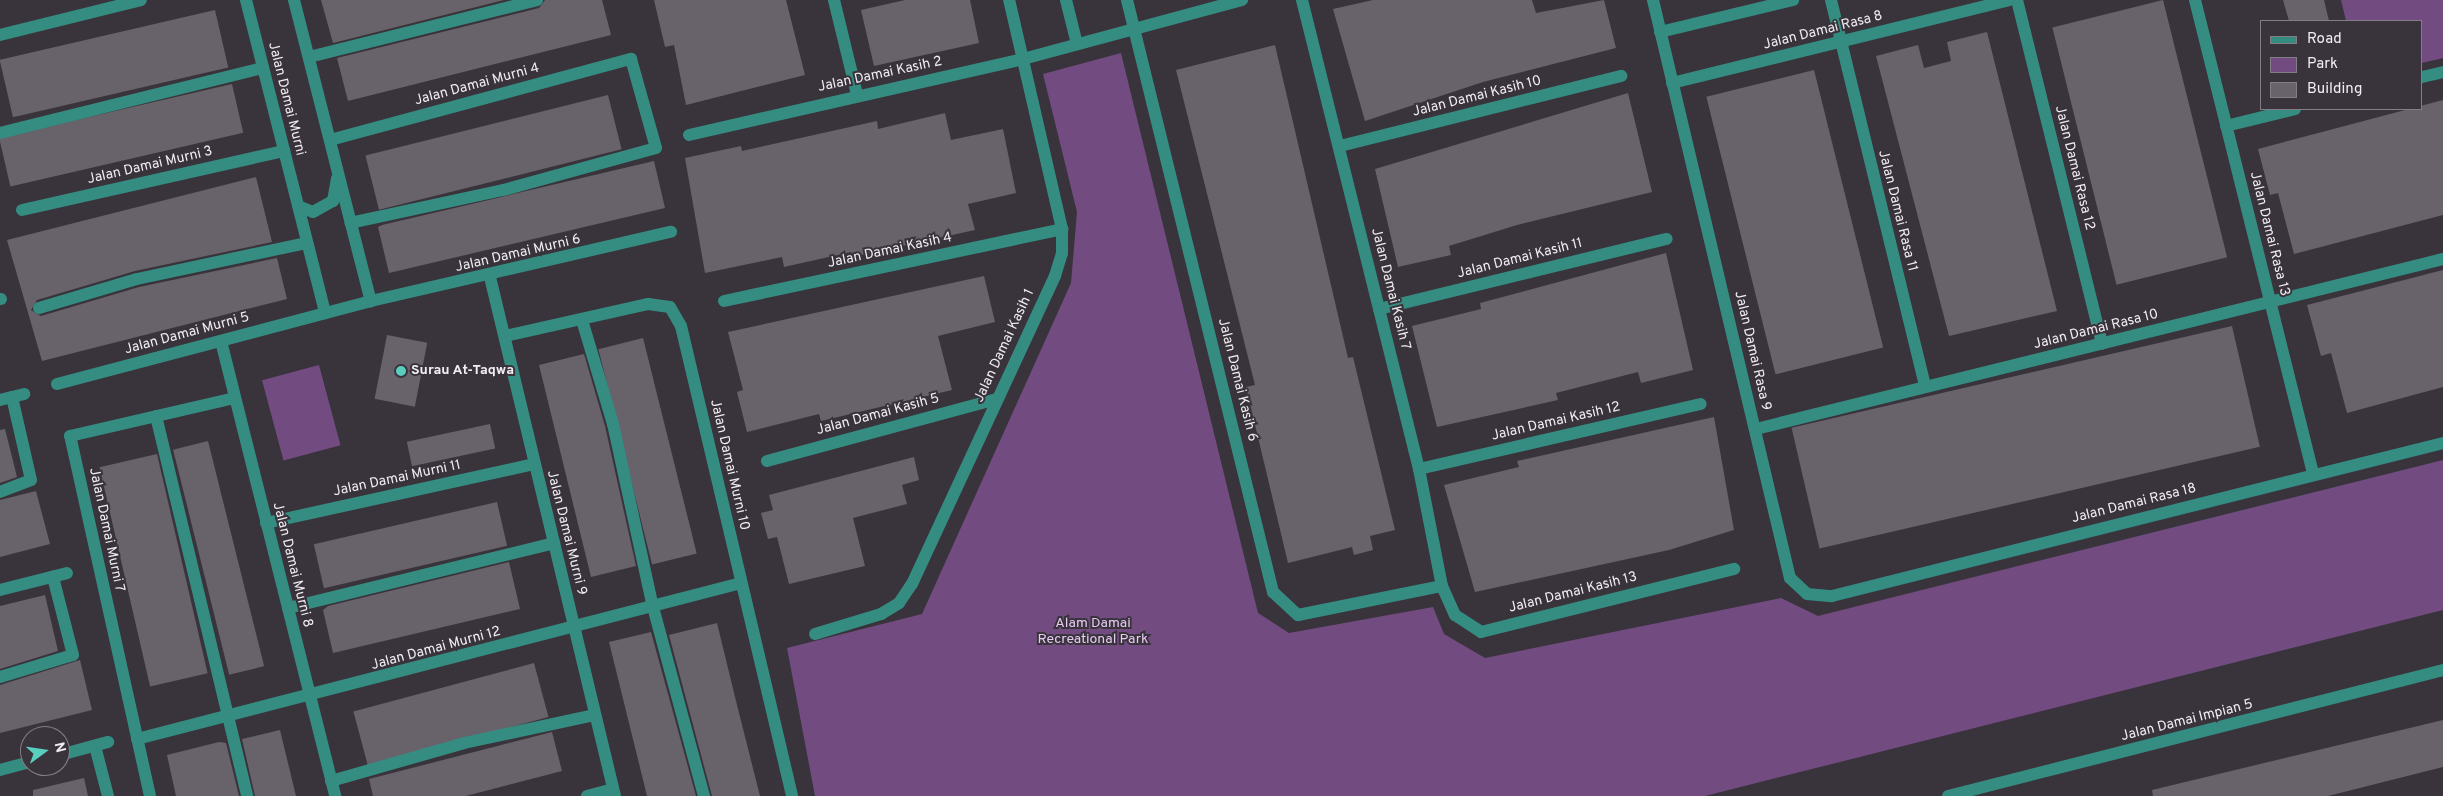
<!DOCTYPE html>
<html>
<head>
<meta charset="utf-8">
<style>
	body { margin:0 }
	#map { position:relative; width:2443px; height:796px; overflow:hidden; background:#39333b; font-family:Overpass,sans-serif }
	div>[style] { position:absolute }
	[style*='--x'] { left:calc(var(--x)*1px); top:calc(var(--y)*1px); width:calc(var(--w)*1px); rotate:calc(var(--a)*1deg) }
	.green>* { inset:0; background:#724b81; transform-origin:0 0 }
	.building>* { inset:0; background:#68626b; transform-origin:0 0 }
	.minor>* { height:12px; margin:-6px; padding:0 6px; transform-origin:6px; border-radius:6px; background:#358d82 }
	.dots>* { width:14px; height:14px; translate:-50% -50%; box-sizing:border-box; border:2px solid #39333b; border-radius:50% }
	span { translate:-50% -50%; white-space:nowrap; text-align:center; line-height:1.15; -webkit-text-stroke:4px #39333b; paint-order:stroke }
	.street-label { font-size:14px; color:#f1edf3 }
	.poi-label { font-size:14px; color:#f1edf3; font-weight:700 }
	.left { translate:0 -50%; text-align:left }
	.park-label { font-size:14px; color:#e7caf3 }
	.legend { position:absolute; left:2260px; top:20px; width:162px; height:90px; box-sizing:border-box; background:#39333b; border:1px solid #837d85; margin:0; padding:6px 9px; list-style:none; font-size:15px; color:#f1edf3 }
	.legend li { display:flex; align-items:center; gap:10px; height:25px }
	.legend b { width:25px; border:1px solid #837d85 }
	.north { position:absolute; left:20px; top:726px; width:50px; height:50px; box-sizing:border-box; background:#39333b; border:1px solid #837d85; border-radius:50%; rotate:76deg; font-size:14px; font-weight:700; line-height:20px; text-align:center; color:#f1edf3 }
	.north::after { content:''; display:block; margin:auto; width:18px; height:22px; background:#59cebf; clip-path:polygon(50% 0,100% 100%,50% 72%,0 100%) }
</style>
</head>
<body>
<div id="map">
	<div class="green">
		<div style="clip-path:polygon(2341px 0,2443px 0,2443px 58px,2422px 63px,2422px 21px,2346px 21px)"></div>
		<div style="clip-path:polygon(1121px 53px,1258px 613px,1289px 633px,1433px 607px,1444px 634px,1485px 658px,1781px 598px,1818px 616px,2443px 460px,2443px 610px,1705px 796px,815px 796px,787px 648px,922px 614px,1071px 283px,1077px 212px,1043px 74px)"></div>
		<div style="left:319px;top:365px;width:83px;height:59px;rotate:75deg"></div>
	</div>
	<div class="building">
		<div style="clip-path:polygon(321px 0,504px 0,333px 43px)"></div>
		<div style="clip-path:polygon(545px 0,602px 0,611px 35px,348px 101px,337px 58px,539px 8px)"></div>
		<div style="clip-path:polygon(654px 0,786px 0,805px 75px,686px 105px,674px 45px,665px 47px)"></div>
		<div style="clip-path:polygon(905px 0,970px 0,979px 43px,874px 66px,861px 10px)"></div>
		<div style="clip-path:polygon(1373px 0,1532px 0,1536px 13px,1604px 0,1616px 48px,1483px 82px,1365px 121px,1333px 9px)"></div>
		<div style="left:2163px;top:0;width:265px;height:114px;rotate:76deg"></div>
		<div style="clip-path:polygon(2283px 0,2324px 0,2329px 21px,2289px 21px)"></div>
		<div style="left:215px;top:10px;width:59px;height:221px;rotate:77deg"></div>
		<div style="clip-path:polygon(1987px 32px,2057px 311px,1949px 336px,1876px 56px,1918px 45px,1924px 68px,1951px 61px,1947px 42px)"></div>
		<div style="clip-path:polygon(1275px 45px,1348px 358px,1353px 357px,1395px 530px,1370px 536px,1373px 550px,1354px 555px,1352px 547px,1288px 563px,1246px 387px,1255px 385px,1176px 70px)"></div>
		<div style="left:1814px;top:70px;width:286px;height:111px;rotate:76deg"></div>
		<div style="left:232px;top:84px;width:50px;height:239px;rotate:77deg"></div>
		<div style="clip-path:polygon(1628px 93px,1652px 192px,1517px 225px,1449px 246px,1451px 255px,1398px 267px,1375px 169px)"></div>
		<div style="left:608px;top:95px;width:56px;height:250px;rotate:76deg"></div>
		<div style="clip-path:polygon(2443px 100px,2443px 215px,2294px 254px,2278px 193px,2270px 195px,2258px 149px)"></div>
		<div style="clip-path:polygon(945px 113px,951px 140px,1003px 129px,1016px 193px,968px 204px,975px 230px,852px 257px,851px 252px,784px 267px,782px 257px,705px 273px,685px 158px,741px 146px,742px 151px,877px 121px,878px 129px)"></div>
		<div style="clip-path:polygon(654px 161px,665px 208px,389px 273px,378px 227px,382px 225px)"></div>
		<div style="clip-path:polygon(256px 177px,272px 242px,135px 271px,37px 300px,31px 310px,41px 316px,139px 287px,277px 258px,287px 299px,42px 361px,7px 240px)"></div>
		<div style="clip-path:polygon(1666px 253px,1693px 370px,1641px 383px,1638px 372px,1556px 393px,1558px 400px,1437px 427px,1412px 326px,1481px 309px,1480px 303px)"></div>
		<div style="clip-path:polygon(2443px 270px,2443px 387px,2347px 413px,2331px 353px,2321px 356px,2307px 305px)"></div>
		<div style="clip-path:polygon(984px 276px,995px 322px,938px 336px,952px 390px,821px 421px,819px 414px,747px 432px,737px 392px,743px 390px,728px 332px)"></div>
		<div style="left:2232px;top:326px;width:124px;height:452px;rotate:77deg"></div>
		<div style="left:387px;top:335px;width:41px;height:65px;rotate:11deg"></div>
		<div style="left:643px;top:338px;width:222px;height:46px;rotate:76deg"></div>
		<div style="clip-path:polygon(584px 354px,605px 426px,636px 566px,591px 577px,539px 365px)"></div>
		<div style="clip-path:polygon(1714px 417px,1734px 530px,1669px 550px,1475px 592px,1444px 485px,1519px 467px,1517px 461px)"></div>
		<div style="left:490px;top:424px;width:25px;height:85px;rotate:78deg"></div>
		<div style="clip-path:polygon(5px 429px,17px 477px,0 483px,0 430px)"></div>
		<div style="left:208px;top:441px;width:232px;height:36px;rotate:76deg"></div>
		<div style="left:157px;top:454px;width:225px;height:59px;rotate:77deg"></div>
		<div style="clip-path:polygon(914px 457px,919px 480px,902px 485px,907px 504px,853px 518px,865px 566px,789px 584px,777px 537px,768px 539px,761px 513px,773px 510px,769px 495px)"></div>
		<div style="clip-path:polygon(36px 491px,50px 544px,0 557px,0 500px)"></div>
		<div style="left:497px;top:502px;width:45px;height:188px;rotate:77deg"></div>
		<div style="clip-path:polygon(509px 562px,520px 609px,333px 653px,323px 610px,328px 606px)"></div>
		<div style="clip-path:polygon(45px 595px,58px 651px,0 669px,0 606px)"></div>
		<div style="clip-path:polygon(717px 623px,736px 701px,760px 796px,712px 796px,669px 635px)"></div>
		<div style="clip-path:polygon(651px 632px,696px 796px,647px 796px,609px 642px)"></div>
		<div style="clip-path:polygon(80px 660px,92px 710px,0 733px,0 685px)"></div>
		<div style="left:534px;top:663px;width:56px;height:187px;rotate:75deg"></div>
		<div style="clip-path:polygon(2443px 720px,2443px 767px,2328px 796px,2153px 796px,2152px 790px)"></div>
		<div style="clip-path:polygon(280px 730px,296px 796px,255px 796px,242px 739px)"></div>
		<div style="clip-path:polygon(552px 732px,562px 771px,466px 796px,373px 796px,369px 779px)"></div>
		<div style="clip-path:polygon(219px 742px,226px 743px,239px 796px,176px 796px,167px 755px)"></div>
		<div style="clip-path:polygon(84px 778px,88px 796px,33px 796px,33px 790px)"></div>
	</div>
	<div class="minor">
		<div style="--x:246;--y:0;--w:323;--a:75.8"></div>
		<div style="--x:294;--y:0;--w:311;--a:75.7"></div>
		<div style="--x:834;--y:0;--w:97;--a:76.3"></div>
		<div style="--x:1066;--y:0;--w:45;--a:76"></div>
		<div style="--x:1127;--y:0;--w:610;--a:76.15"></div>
		<div style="--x:1273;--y:592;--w:34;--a:43"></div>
		<div style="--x:1298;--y:615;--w:147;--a:-11.4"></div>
		<div style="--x:1302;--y:0;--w:483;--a:76"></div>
		<div style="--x:1419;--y:469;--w:119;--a:78.9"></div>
		<div style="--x:1442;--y:586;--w:32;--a:66"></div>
		<div style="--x:1455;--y:615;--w:31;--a:33"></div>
		<div style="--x:1481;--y:632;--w:261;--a:-14"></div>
		<div style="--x:1653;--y:0;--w:594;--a:76.67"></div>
		<div style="--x:1790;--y:578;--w:23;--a:43"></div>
		<div style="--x:1807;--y:594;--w:25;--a:5"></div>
		<div style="--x:1832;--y:596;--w:630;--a:-14.06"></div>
		<div style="--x:1831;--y:0;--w:398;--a:76.3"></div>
		<div style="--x:2017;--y:0;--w:354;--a:76.1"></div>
		<div style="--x:2195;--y:0;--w:489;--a:76"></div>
		<div style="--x:1660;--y:32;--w:137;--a:-13.5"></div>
		<div style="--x:0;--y:35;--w:145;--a:-13.9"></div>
		<div style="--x:309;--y:57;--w:235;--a:-14"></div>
		<div style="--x:2422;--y:77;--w:22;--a:-13"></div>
		<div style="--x:1672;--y:83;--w:347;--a:-13.8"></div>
		<div style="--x:2226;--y:126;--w:71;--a:-13.8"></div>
		<div style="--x:0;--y:133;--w:271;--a:-13.9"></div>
		<div style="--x:689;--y:135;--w:343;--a:-12.8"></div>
		<div style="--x:1023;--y:59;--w:227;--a:-15.1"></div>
		<div style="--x:330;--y:140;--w:312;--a:-15.1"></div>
		<div style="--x:631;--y:59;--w:92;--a:74.3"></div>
		<div style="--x:656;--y:148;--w:159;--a:164.6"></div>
		<div style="--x:503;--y:190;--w:156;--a:167.8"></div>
		<div style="--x:1340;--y:146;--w:290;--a:-14"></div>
		<div style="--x:298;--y:206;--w:16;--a:22"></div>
		<div style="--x:313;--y:212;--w:23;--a:-29"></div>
		<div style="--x:333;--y:201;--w:23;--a:-80"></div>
		<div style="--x:22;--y:210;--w:269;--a:-12.7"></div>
		<div style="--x:490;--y:277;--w:534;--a:76.46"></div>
		<div style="--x:0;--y:299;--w:1;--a:0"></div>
		<div style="--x:724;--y:301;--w:346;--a:-12"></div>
		<div style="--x:39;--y:308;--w:102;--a:-16.5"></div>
		<div style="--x:137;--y:279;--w:174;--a:-12"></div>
		<div style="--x:1379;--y:309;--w:296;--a:-13.7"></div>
		<div style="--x:582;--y:320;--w:109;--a:73.4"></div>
		<div style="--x:613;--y:424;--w:187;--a:77.7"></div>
		<div style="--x:653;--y:607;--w:196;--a:74.9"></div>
		<div style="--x:505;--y:336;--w:147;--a:-12.6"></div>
		<div style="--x:648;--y:304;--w:22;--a:8"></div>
		<div style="--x:670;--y:307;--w:22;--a:60"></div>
		<div style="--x:681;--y:326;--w:483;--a:76.7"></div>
		<div style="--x:221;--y:341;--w:469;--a:75.9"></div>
		<div style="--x:57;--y:384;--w:325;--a:-14.8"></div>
		<div style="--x:371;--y:301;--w:308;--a:-13"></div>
		<div style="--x:0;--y:400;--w:25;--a:-14"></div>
		<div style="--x:156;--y:416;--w:391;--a:76.5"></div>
		<div style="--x:1756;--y:429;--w:708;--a:-13.9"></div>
		<div style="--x:767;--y:461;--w:238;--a:-15.1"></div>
		<div style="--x:1419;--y:469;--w:289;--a:-13"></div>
		<div style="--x:0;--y:492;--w:33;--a:-21"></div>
		<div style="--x:31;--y:480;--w:85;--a:-102.9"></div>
		<div style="--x:266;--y:523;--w:274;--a:-12.4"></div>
		<div style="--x:0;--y:590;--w:69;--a:-14.2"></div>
		<div style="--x:288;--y:608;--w:274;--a:-13.7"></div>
		<div style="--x:815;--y:634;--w:69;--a:-16.9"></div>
		<div style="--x:881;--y:614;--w:21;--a:-31"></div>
		<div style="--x:899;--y:603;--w:23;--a:-56"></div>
		<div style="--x:912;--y:584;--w:340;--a:-65.1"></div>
		<div style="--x:1055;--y:276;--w:24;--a:-73"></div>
		<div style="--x:1062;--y:253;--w:24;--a:-90"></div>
		<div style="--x:1062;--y:229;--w:235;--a:-103"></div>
		<div style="--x:0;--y:677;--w:76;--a:-16.8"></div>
		<div style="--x:73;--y:655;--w:81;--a:-104.4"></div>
		<div style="--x:137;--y:739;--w:624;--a:-14.48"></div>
		<div style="--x:95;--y:746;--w:52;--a:75.4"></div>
		<div style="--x:60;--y:755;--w:50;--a:-15.2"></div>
		<div style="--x:0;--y:770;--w:31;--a:-15"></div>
		<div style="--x:331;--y:781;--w:138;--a:-15.9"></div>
		<div style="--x:464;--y:743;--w:134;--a:-12.1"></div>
		<div style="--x:150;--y:796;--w:369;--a:-102.5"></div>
		<div style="--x:70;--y:436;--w:169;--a:-13"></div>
		<div style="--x:587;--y:796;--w:27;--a:-15"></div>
		<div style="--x:1948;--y:796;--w:511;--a:-14.28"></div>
	</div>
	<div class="dots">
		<div style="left:401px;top:371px;background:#59cebf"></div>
	</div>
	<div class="street-label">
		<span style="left:1823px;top:31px;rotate:-14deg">Jalan Damai Rasa 8</span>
		<span style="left:880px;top:75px;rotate:-12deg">Jalan Damai Kasih 2</span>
		<span style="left:477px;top:85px;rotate:-15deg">Jalan Damai Murni 4</span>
		<span style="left:1477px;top:97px;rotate:-14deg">Jalan Damai Kasih 10</span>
		<span style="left:286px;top:99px;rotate:76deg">Jalan Damai Murni</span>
		<span style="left:150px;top:166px;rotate:-13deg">Jalan Damai Murni 3</span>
		<span style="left:2074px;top:168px;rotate:76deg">Jalan Damai Rasa 12</span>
		<span style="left:1897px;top:211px;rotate:76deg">Jalan Damai Rasa 11</span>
		<span style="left:2269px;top:234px;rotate:76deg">Jalan Damai Rasa 13</span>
		<span style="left:890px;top:251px;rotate:-12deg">Jalan Damai Kasih 4</span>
		<span style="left:518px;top:254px;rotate:-13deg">Jalan Damai Murni 6</span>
		<span style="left:1520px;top:259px;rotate:-14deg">Jalan Damai Kasih 11</span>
		<span style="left:1390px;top:289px;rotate:76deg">Jalan Damai Kasih 7</span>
		<span style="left:2096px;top:330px;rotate:-14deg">Jalan Damai Rasa 10</span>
		<span style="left:187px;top:334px;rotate:-15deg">Jalan Damai Murni 5</span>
		<span style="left:1005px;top:346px;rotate:-65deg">Jalan Damai Kasih 1</span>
		<span style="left:1752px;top:351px;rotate:77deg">Jalan Damai Rasa 9</span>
		<span style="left:1237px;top:380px;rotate:76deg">Jalan Damai Kasih 6</span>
		<span style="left:878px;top:415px;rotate:-15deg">Jalan Damai Kasih 5</span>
		<span style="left:1556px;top:422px;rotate:-13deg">Jalan Damai Kasih 12</span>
		<span style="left:729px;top:465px;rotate:77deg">Jalan Damai Murni 10</span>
		<span style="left:397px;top:479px;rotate:-12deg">Jalan Damai Murni 11</span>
		<span style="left:2134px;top:504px;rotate:-14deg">Jalan Damai Rasa 18</span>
		<span style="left:106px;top:530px;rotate:78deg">Jalan Damai Murni 7</span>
		<span style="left:566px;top:533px;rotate:76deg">Jalan Damai Murni 9</span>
		<span style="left:292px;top:565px;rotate:76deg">Jalan Damai Murni 8</span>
		<span style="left:1573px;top:593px;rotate:-14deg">Jalan Damai Kasih 13</span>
		<span style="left:436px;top:649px;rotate:-15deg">Jalan Damai Murni 12</span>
		<span style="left:2187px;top:721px;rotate:-14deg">Jalan Damai Impian 5</span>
	</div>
	<div class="poi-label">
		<span class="left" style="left:411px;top:371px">Surau At-Taqwa</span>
	</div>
	<div class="park-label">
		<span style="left:1093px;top:632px">Alam Damai<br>Recreational Park</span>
	</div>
	<ul class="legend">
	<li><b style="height:6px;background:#358d82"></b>Road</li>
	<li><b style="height:14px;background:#724b81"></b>Park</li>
	<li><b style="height:14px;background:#68626b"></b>Building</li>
	</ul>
	<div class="north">N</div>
</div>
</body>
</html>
